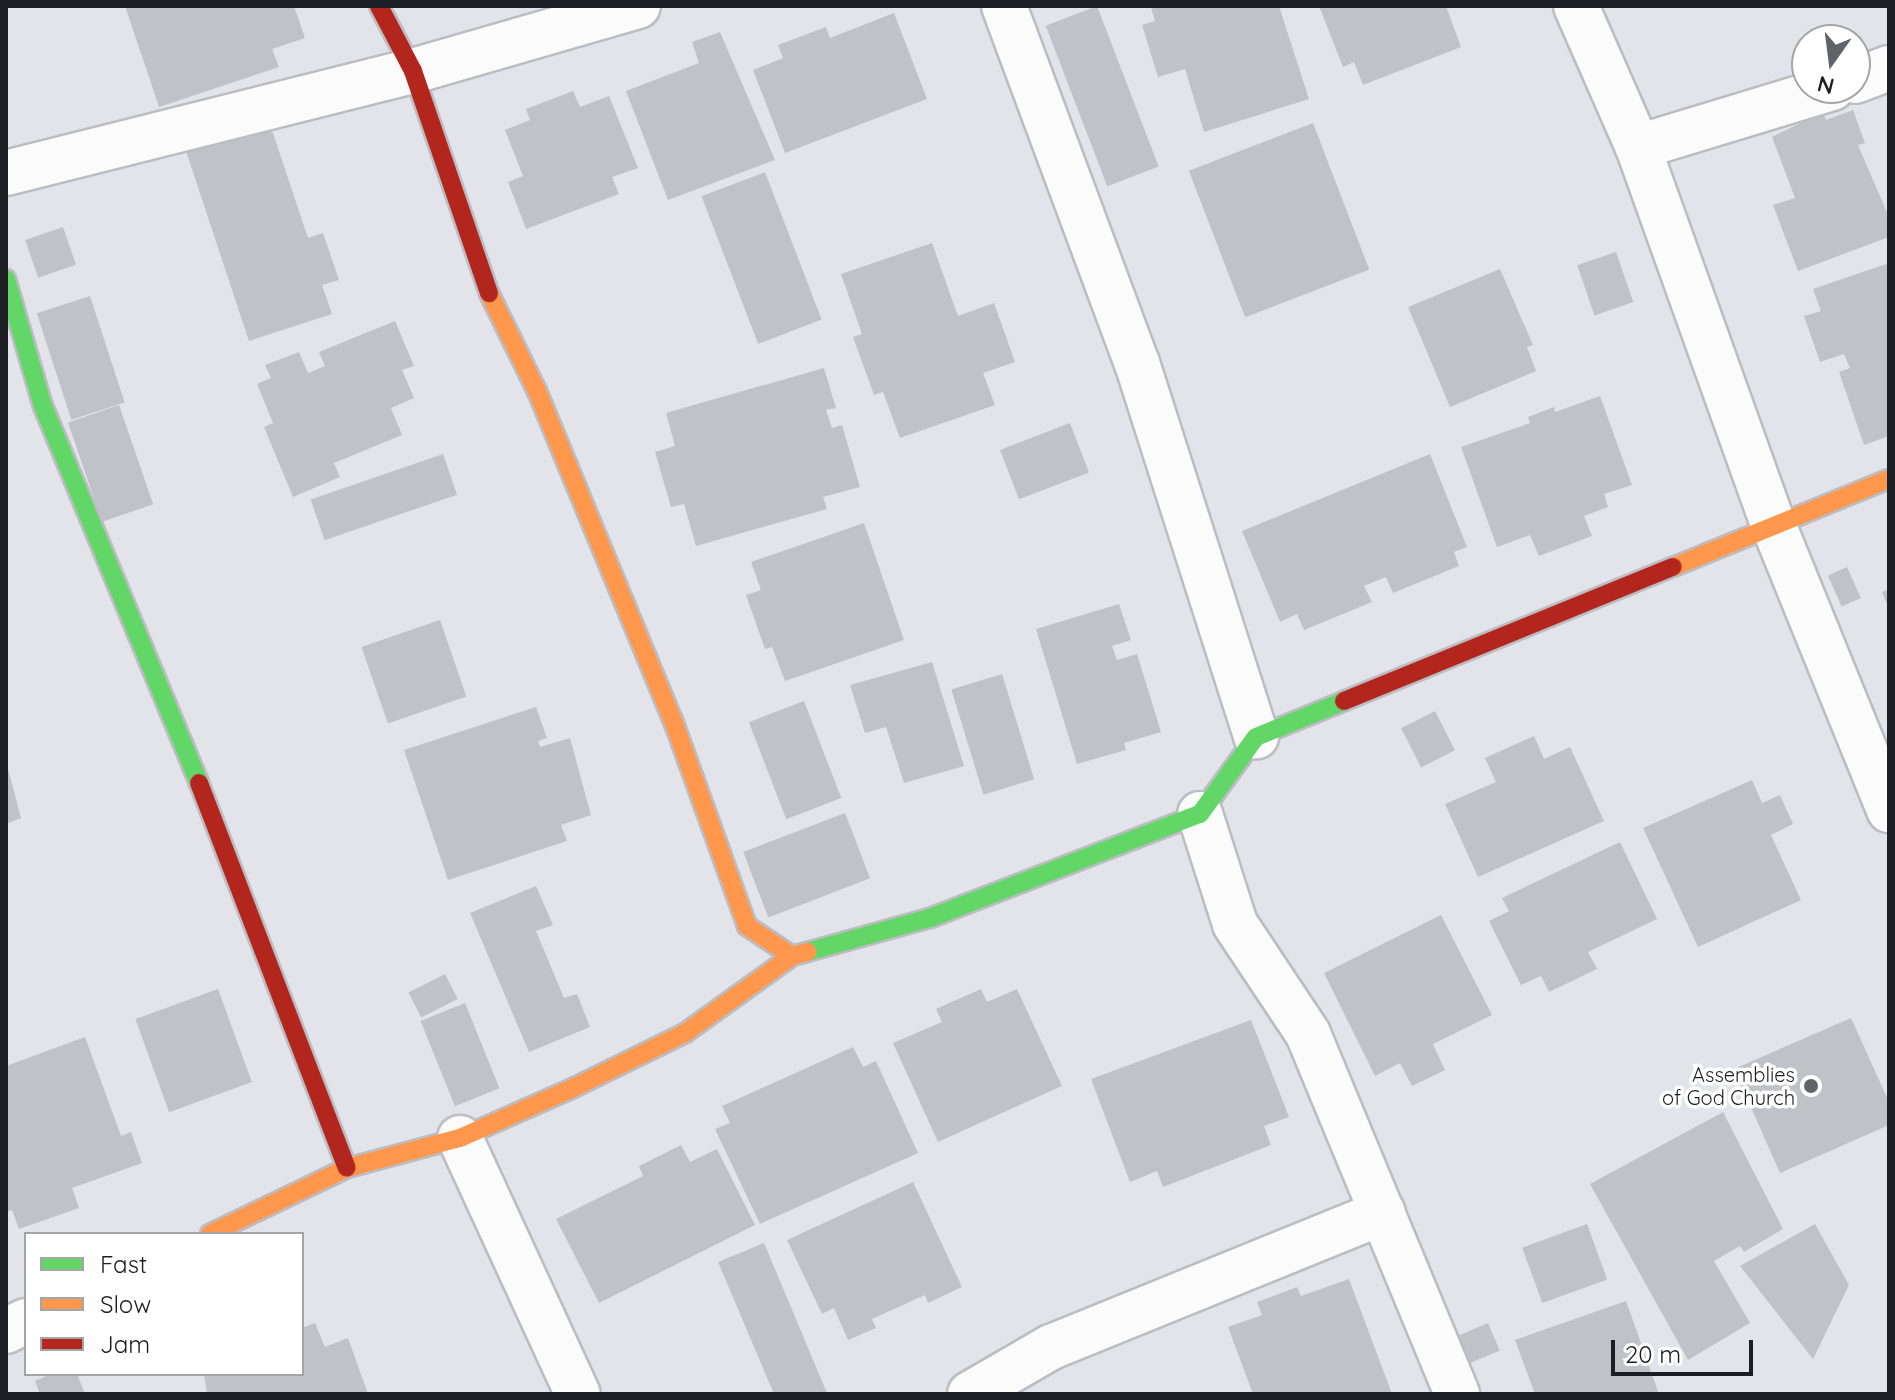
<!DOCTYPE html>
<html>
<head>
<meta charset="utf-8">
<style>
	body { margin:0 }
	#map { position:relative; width:1895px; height:1400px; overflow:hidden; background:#e2e4ea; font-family:Quicksand,sans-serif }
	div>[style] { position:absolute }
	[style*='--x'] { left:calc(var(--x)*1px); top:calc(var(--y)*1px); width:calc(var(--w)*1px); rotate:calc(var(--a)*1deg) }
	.building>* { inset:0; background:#c1c2c7; transform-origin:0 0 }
	.roads { filter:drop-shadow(2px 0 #bcbdc2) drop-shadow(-2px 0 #bcbdc2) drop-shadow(0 2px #bcbdc2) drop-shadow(0 -2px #bcbdc2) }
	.street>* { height:44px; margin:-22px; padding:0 22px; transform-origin:22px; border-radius:22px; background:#fbfbfc }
	.fast>* { height:18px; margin:-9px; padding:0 9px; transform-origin:9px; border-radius:9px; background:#63d668 }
	.slow>* { height:18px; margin:-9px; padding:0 9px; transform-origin:9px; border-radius:9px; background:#ff974d }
	.jam>* { height:18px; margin:-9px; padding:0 9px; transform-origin:9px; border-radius:9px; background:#b3261e }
	.dots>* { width:22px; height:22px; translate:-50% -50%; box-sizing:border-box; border:4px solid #fff; border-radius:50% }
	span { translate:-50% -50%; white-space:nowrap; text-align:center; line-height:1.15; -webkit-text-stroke:7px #fff; paint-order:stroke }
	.poi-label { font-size:20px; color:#1d1e23 }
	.right { translate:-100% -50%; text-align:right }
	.frame { position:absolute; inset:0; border:8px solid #1d1e23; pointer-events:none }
	.legend { position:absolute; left:24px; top:1232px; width:280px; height:144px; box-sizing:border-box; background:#fff; border:2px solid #a5a5a7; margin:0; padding:10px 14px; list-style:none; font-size:24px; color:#1d1e23 }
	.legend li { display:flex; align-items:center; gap:16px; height:40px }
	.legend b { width:40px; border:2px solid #a5a5a7 }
	.north { position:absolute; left:1791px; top:24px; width:80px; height:80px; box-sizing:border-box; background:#fff; border:2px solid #a5a5a7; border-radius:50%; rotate:194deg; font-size:22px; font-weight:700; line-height:32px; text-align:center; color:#1d1e23 }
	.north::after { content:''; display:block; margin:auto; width:28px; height:36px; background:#626369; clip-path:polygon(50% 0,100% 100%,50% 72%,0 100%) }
	.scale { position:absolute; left:1611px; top:1340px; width:142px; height:36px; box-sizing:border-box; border:4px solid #1d1e23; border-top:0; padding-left:10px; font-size:24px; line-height:28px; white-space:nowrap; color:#1d1e23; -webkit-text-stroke:6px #fff; paint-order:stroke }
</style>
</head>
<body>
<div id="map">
	<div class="building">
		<div style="clip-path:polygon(125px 6px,294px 6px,305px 38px,272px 49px,279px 67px,159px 107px)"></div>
		<div style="left:1097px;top:6px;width:172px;height:55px;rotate:69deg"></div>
		<div style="clip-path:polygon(1279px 6px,1309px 99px,1204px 132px,1185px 69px,1158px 77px,1142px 25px,1155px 21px,1151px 7px)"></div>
		<div style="clip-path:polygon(1319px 6px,1446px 6px,1461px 47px,1363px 85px,1354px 62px,1343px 67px)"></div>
		<div style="clip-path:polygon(894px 13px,927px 99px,785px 153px,753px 70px,783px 58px,778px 45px,826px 27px,830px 38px)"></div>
		<div style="clip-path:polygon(720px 32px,775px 160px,668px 200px,626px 91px,699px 63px,692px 42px)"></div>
		<div style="clip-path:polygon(573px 91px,580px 107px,609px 96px,638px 168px,612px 177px,619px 194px,526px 229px,508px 182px,523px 176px,505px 130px,530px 120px,526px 109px)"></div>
		<div style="clip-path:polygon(1853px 110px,1865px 143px,1858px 145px,1889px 217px,1889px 237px,1798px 271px,1773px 205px,1795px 198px,1772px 137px,1823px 112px,1826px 120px)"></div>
		<div style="clip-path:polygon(269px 121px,308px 238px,323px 233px,339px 280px,322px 285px,332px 314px,249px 341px,185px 148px)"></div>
		<div style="left:1313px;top:123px;width:157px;height:133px;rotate:69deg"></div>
		<div style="left:765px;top:172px;width:158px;height:68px;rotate:69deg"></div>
		<div style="left:63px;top:227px;width:40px;height:40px;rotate:71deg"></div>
		<div style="clip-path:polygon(932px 243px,958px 316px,994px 303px,1015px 362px,983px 373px,995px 405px,900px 438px,883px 392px,874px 395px,853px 337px,862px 334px,841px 274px)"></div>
		<div style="left:1616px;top:252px;width:53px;height:41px;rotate:71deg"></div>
		<div style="clip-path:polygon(1889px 263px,1889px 436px,1864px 445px,1839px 372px,1850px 368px,1844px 354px,1820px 362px,1804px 316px,1821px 311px,1813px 289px)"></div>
		<div style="clip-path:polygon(1500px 269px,1533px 345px,1527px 347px,1536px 371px,1450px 407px,1408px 307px)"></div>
		<div style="left:90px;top:296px;width:112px;height:56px;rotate:72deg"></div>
		<div style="clip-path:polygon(395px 321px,414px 366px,402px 370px,414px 398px,391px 408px,402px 435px,334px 463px,340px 477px,293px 497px,264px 427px,273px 423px,257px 384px,271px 378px,265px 365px,299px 352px,308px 373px,325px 366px,319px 352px)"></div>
		<div style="clip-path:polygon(824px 368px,836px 408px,826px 410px,832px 428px,842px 425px,860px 487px,823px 497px,827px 509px,696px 546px,684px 504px,671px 507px,655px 452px,675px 446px,666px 413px)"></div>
		<div style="clip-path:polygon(1600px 396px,1632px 485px,1604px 494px,1608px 507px,1584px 516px,1592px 536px,1539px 556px,1530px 535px,1497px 547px,1461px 447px,1530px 423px,1528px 417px,1554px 407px,1555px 412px)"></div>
		<div style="left:119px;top:405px;width:105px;height:54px;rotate:71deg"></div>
		<div style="left:1070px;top:423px;width:53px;height:75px;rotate:69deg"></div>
		<div style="left:443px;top:454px;width:43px;height:140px;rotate:71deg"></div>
		<div style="clip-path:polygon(1430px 454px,1467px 547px,1454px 552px,1459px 566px,1393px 593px,1386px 577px,1364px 586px,1372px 602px,1304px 630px,1297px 614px,1280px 622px,1242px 531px)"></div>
		<div style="clip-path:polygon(864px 523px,904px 640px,785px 681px,772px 647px,765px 649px,746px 595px,761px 590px,751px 562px)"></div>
		<div style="left:1847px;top:567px;width:34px;height:21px;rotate:66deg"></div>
		<div style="clip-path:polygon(1889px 589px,1889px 609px,1882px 592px)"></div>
		<div style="clip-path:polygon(1119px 604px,1131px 640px,1112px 646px,1117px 660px,1137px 654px,1161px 732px,1124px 743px,1126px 750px,1077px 764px,1036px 629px)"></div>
		<div style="left:440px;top:620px;width:81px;height:83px;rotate:71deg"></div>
		<div style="clip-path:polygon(932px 662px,964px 766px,904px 783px,886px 727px,865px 733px,850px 685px)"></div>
		<div style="left:1002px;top:674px;width:110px;height:53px;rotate:73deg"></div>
		<div style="left:804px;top:701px;width:104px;height:59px;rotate:69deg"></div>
		<div style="clip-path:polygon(536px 707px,547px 738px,538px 741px,540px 747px,570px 738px,591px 815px,561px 825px,567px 841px,448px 880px,404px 750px)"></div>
		<div style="left:1435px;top:711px;width:44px;height:38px;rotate:63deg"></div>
		<div style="clip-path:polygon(1534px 736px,1544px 759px,1570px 747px,1604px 821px,1478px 877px,1445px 804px,1496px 782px,1485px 758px)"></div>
		<div style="clip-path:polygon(6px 761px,21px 818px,6px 824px)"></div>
		<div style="clip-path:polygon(1752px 780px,1762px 803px,1780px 795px,1793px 824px,1771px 835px,1801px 900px,1698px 947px,1643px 828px)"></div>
		<div style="left:845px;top:813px;width:70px;height:109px;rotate:69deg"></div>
		<div style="clip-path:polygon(1620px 842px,1657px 919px,1588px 952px,1597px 969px,1549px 992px,1541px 976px,1521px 985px,1489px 921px,1509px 911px,1502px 898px)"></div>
		<div style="clip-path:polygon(536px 886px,553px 925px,536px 931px,564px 998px,577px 994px,590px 1027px,529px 1052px,470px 913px)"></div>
		<div style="clip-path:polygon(1441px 915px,1492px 1015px,1433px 1044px,1445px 1070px,1412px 1086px,1400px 1063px,1375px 1076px,1324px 973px)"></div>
		<div style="left:445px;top:974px;width:28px;height:41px;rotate:63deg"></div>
		<div style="left:218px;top:989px;width:99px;height:88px;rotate:70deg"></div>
		<div style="clip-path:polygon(981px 989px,987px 1002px,1017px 989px,1062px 1086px,938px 1142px,893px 1043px,942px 1022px,936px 1009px)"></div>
		<div style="left:465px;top:1003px;width:92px;height:48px;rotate:68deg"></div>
		<div style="clip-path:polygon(1851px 1018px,1889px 1102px,1889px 1125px,1780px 1173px,1734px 1069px)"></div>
		<div style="clip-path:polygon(1251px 1020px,1289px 1117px,1264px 1126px,1271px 1145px,1163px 1187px,1157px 1171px,1130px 1182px,1091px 1079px)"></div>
		<div style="clip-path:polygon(85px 1037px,121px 1136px,131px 1132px,142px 1163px,72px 1188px,79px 1208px,19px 1229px,12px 1210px,6px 1212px,6px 1066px)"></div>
		<div style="clip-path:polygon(853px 1047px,863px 1067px,876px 1061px,918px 1153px,760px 1224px,715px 1129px,730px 1123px,722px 1106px)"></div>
		<div style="clip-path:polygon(1723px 1112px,1783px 1229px,1744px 1252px,1740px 1246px,1714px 1261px,1750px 1323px,1688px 1360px,1590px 1184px)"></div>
		<div style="clip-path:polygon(681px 1145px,690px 1162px,717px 1149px,755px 1225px,599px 1303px,556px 1219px,643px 1176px,639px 1166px)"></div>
		<div style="clip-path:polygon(913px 1182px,962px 1287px,928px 1303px,925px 1295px,872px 1319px,876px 1328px,848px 1340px,834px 1308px,822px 1314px,787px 1240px)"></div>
		<div style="left:1587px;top:1224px;width:59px;height:69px;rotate:70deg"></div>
		<div style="clip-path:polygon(1815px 1224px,1849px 1285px,1813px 1359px,1740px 1266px)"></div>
		<div style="clip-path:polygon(764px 1243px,827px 1393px,824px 1394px,774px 1394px,718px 1262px)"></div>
		<div style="clip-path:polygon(1349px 1279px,1392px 1394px,1253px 1394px,1228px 1327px,1262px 1315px,1257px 1302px,1297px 1287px,1301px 1296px)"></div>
		<div style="clip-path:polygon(1626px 1301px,1659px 1394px,1535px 1394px,1515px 1340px)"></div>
		<div style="clip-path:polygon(315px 1323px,325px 1347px,348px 1338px,368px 1394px,207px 1394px,204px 1374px,302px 1374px,302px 1328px)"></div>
		<div style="left:1488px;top:1323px;width:30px;height:44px;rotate:67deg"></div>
		<div style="clip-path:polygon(51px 1374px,77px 1374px,85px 1394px,40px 1394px,35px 1381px)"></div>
	</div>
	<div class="roads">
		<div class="street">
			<div style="--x:1004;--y:6;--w:381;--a:69.6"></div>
			<div style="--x:1137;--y:363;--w:392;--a:72.3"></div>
			<div style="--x:1576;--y:6;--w:154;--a:66.3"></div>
			<div style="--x:1638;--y:147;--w:400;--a:70.3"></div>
			<div style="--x:1773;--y:524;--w:309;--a:67.9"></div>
			<div style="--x:1855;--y:81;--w:36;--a:-21"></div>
			<div style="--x:1638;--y:147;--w:203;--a:-16.9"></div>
			<div style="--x:6;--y:173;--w:420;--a:-14.1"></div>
			<div style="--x:413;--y:71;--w:234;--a:-16.1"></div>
			<div style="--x:1200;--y:814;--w:115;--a:72.3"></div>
			<div style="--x:1235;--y:924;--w:132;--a:56.4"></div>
			<div style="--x:1308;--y:1034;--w:390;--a:67.5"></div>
			<div style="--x:460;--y:1138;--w:282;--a:65.3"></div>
			<div style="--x:6;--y:1331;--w:22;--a:-27"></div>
			<div style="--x:970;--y:1394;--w:94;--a:-30.1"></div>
			<div style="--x:1051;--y:1347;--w:358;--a:-22.1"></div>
		</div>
		<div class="fast">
			<div style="--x:6;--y:279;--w:132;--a:73.8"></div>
			<div style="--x:43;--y:406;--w:408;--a:67.5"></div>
			<div style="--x:807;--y:952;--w:128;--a:-15.5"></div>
			<div style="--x:930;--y:918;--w:289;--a:-21.1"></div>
			<div style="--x:1200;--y:814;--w:95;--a:-54"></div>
			<div style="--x:1256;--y:737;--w:95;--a:-22.2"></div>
		</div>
		<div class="slow">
			<div style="--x:489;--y:293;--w:109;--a:63.9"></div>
			<div style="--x:537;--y:391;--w:359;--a:67.6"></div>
			<div style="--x:674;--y:723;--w:216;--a:70.2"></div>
			<div style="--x:747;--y:926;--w:54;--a:33.7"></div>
			<div style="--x:1673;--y:567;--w:233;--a:-22.2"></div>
			<div style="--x:210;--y:1234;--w:152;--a:-25.7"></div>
			<div style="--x:347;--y:1168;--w:117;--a:-14.9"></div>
			<div style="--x:460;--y:1138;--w:126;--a:-23.9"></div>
			<div style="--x:575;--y:1087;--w:123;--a:-26.1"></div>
			<div style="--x:685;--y:1033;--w:132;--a:-35.7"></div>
			<div style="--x:792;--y:956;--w:16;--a:-15"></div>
		</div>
		<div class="jam">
			<div style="--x:379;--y:6;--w:73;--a:62.4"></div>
			<div style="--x:413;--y:71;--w:235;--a:71.1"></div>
			<div style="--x:1344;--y:701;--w:355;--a:-22.2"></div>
			<div style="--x:199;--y:783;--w:412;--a:69"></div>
		</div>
	</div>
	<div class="dots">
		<div style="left:1811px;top:1086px;background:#626369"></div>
	</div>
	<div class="poi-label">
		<span class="right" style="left:1795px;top:1086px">Assemblies<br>of God Church</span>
	</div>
	<div class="frame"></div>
	<ul class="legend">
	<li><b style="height:10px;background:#63d668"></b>Fast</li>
	<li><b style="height:10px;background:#ff974d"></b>Slow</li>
	<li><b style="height:10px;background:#b3261e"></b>Jam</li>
	</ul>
	<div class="north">N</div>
	<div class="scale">20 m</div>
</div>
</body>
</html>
